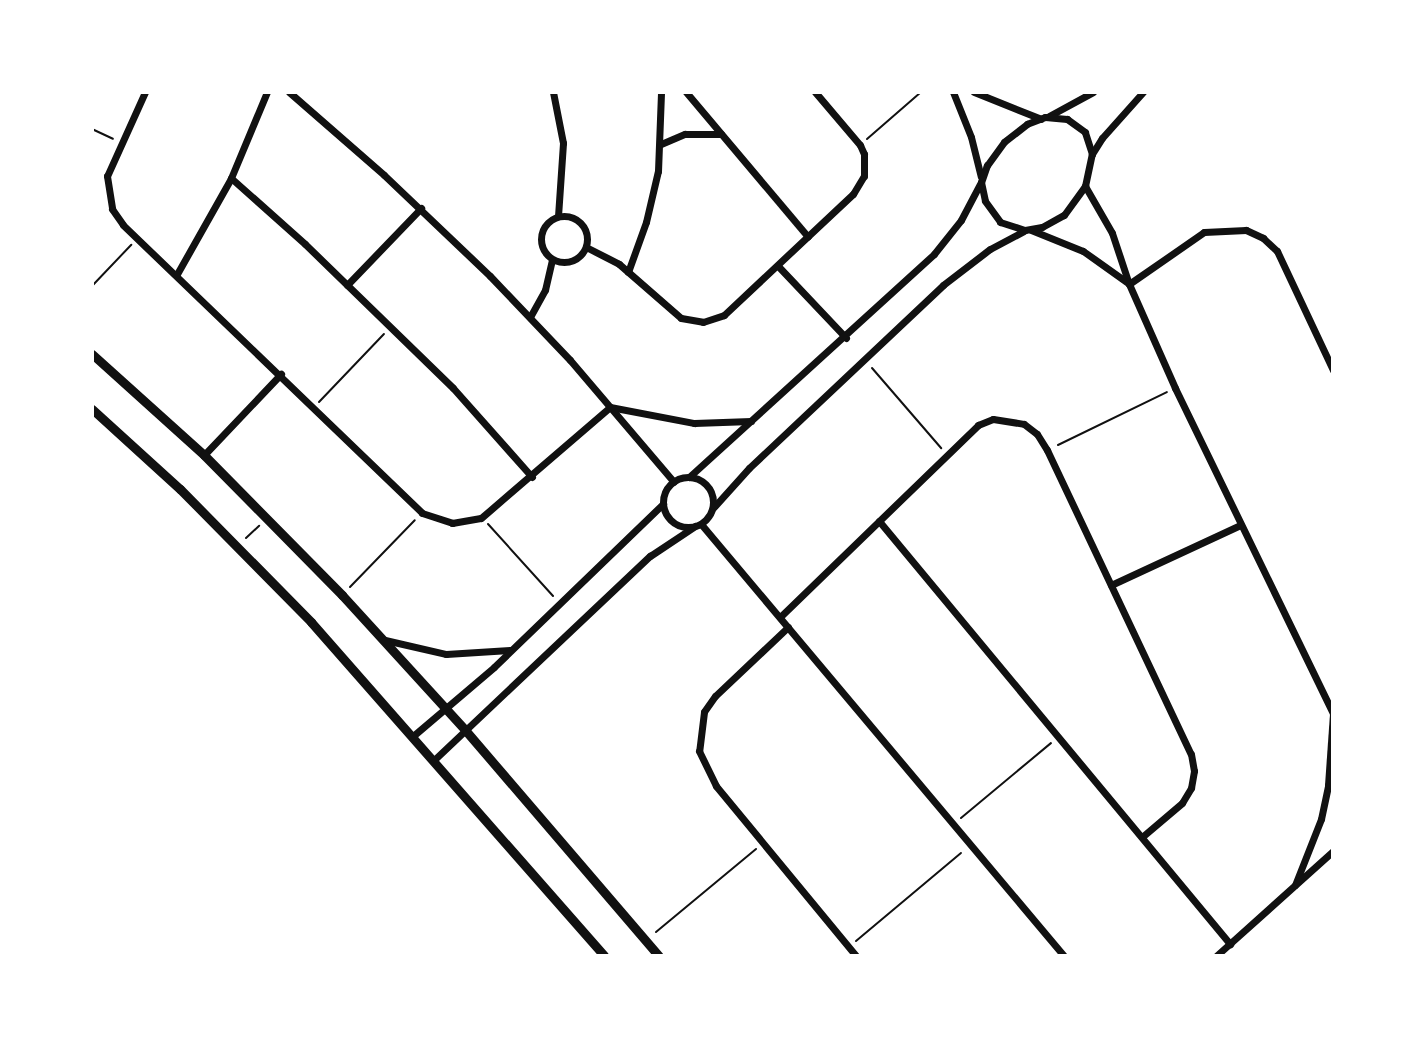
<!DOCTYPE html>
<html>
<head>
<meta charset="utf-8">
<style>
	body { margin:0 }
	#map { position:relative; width:1425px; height:1048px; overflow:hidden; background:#fff; font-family:Quicksand,sans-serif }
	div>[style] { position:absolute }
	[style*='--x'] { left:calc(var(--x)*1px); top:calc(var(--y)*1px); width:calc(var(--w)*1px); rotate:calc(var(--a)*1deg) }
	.path>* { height:2px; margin:-1px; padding:0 1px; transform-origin:1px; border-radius:1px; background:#111 }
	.minor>* { height:7px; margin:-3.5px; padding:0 3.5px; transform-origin:3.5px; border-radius:3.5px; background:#111 }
	.minor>.ring { margin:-3.5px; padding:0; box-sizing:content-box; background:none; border:7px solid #111; border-radius:50% }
	.tertiary>* { height:9px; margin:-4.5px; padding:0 4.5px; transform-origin:4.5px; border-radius:4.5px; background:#111 }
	span { translate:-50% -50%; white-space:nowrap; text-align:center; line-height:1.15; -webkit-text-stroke:6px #fff; paint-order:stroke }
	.frame { position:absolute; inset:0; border:94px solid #fff; pointer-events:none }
</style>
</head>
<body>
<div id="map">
	<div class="path">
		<div style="--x:92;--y:129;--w:23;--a:25"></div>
		<div style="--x:867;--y:139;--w:72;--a:-41"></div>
		<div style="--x:92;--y:286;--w:57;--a:-46.4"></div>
		<div style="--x:872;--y:368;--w:106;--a:49.2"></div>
		<div style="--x:319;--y:402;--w:94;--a:-46.3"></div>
		<div style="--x:1058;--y:445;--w:121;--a:-25.9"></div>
		<div style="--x:488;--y:524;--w:97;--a:47.9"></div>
		<div style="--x:246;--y:538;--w:18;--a:-43"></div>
		<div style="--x:350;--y:587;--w:93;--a:-45.9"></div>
		<div style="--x:961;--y:818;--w:117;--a:-39.8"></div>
		<div style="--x:656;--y:932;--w:130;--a:-39.7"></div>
		<div style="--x:856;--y:941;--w:137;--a:-40"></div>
	</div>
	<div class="minor">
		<div style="--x:145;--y:92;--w:92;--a:114.3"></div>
		<div style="--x:107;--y:176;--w:33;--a:81"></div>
		<div style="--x:112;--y:209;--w:19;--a:55"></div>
		<div style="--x:123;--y:225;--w:415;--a:43.9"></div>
		<div style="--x:422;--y:513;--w:32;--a:18"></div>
		<div style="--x:452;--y:523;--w:29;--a:-10"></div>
		<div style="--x:481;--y:518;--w:170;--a:-40.7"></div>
		<div style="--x:610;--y:407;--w:86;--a:10.8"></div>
		<div style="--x:694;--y:423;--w:57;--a:-2"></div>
		<div style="--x:289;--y:92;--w:126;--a:41.1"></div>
		<div style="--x:384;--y:175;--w:146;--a:43.6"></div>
		<div style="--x:490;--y:276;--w:116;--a:46.4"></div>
		<div style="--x:570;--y:360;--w:160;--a:49.6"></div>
		<div style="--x:553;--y:92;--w:52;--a:78.9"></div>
		<div style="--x:563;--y:143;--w:73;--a:93.9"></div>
		<div style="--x:686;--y:92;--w:189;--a:49.9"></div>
		<div style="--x:953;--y:92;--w:48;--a:68.2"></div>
		<div style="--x:971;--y:137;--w:41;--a:76"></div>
		<div style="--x:974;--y:92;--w:72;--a:21.9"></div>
		<div style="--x:1049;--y:116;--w:50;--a:-28.6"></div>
		<div style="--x:661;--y:144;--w:26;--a:-23"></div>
		<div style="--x:685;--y:134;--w:36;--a:0"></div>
		<div style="--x:1092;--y:154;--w:23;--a:-108"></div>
		<div style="--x:1085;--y:132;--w:22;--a:-144"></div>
		<div style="--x:1067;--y:119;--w:22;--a:-175"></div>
		<div style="--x:1045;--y:117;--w:19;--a:159"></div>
		<div style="--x:1027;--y:124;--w:29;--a:142"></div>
		<div style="--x:1004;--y:142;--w:29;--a:126"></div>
		<div style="--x:987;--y:165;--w:18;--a:109"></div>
		<div style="--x:981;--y:182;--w:19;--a:78"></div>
		<div style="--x:985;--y:201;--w:26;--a:54"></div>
		<div style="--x:1000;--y:222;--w:26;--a:18"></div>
		<div style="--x:1025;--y:230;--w:17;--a:-10"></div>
		<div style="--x:1042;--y:227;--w:25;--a:-29"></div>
		<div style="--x:1064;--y:215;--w:36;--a:-54"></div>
		<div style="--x:1085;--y:186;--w:33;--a:-78"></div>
		<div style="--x:1092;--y:154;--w:19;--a:-58"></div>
		<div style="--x:1102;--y:138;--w:62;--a:-48.3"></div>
		<div style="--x:231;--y:178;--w:99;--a:41.7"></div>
		<div style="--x:305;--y:244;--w:206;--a:44.2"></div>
		<div style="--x:453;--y:388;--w:119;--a:48.4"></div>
		<div style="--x:1085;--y:186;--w:54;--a:60.1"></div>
		<div style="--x:1112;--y:233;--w:54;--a:71.6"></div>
		<div style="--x:1129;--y:284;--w:114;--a:66.1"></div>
		<div style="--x:1175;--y:388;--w:362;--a:64.1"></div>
		<div class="ring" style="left:541px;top:216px;width:39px;height:39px"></div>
		<div style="--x:1031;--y:230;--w:56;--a:22"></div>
		<div style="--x:1083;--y:251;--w:55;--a:35.4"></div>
		<div style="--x:586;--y:247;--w:37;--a:27"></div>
		<div style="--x:619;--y:264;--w:82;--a:41.1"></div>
		<div style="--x:681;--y:318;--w:22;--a:10"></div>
		<div style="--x:703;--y:322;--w:22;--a:-18"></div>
		<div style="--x:724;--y:315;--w:177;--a:-43.2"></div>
		<div style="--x:853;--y:194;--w:21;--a:-59"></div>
		<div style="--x:864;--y:176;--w:22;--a:-90"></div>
		<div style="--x:864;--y:154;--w:10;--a:-114"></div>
		<div style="--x:860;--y:145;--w:70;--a:-130.3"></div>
		<div style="--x:778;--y:266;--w:99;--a:46.6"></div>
		<div style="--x:628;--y:272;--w:53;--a:-70.2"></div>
		<div style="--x:646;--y:222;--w:52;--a:-76.8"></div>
		<div style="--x:658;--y:171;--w:79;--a:-87.8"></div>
		<div style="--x:177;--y:274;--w:110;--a:-60.6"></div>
		<div style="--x:231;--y:178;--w:93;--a:-67.3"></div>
		<div style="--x:1129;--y:284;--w:91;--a:-34.7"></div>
		<div style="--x:1204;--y:232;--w:42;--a:-2.7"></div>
		<div style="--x:1246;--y:230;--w:19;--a:25"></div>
		<div style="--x:1263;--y:238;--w:19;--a:43"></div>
		<div style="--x:1277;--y:251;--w:132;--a:64.8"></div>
		<div style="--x:347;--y:285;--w:107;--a:-46.1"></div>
		<div style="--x:530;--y:317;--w:31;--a:-61"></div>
		<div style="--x:545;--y:290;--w:31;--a:-77"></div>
		<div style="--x:204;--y:455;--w:112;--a:-46.5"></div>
		<div style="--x:689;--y:477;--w:331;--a:-42.3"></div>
		<div style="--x:934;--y:254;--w:43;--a:-51.5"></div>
		<div style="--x:961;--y:220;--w:41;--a:-62.2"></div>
		<div class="ring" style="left:663px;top:477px;width:43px;height:43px"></div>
		<div style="--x:713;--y:508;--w:54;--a:-48"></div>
		<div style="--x:749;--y:468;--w:267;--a:-43.3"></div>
		<div style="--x:943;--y:285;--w:59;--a:-37.5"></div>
		<div style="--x:990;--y:249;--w:38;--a:-28"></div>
		<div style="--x:879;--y:521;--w:550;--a:50.31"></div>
		<div style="--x:701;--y:524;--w:564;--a:49.96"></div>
		<div style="--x:1111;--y:585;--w:142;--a:-24.9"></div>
		<div style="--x:780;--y:617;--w:276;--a:-44.1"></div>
		<div style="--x:978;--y:425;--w:16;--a:-22"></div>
		<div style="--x:993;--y:419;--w:31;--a:9"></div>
		<div style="--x:1024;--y:424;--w:16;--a:38"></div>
		<div style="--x:1037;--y:434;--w:19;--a:58"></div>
		<div style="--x:1047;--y:450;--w:336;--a:64.7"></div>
		<div style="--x:1191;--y:754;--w:17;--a:80"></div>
		<div style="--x:1194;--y:771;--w:17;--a:100"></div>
		<div style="--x:1191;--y:788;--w:17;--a:121"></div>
		<div style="--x:1182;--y:803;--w:52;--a:139.6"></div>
		<div style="--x:788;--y:627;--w:100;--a:136.6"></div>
		<div style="--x:715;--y:696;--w:19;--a:125"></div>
		<div style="--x:704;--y:712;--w:39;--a:97"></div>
		<div style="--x:699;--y:751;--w:39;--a:64"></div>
		<div style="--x:716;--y:786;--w:220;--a:50.5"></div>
		<div style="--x:385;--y:640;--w:63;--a:12.9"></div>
		<div style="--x:446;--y:654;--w:64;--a:-3.6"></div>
		<div style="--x:413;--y:736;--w:106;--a:-40.4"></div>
		<div style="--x:494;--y:667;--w:235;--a:-44"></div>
		<div style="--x:435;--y:759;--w:296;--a:-43.4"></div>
		<div style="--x:650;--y:556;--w:54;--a:-33.7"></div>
		<div style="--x:1295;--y:885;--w:71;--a:-68.5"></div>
		<div style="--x:1321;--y:819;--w:35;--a:-78"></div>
		<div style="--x:1328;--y:785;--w:71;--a:-86"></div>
		<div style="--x:1216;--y:956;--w:157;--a:-41.9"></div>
	</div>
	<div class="tertiary">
		<div style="--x:92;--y:354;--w:151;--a:42"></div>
		<div style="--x:204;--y:455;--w:197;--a:45.4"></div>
		<div style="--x:342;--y:595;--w:184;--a:47.6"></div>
		<div style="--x:466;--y:731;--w:296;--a:49.4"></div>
		<div style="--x:92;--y:409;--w:119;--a:42.3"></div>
		<div style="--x:180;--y:489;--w:187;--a:45.4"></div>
		<div style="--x:311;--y:622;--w:444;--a:48.7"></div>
	</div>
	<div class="frame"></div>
</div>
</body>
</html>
